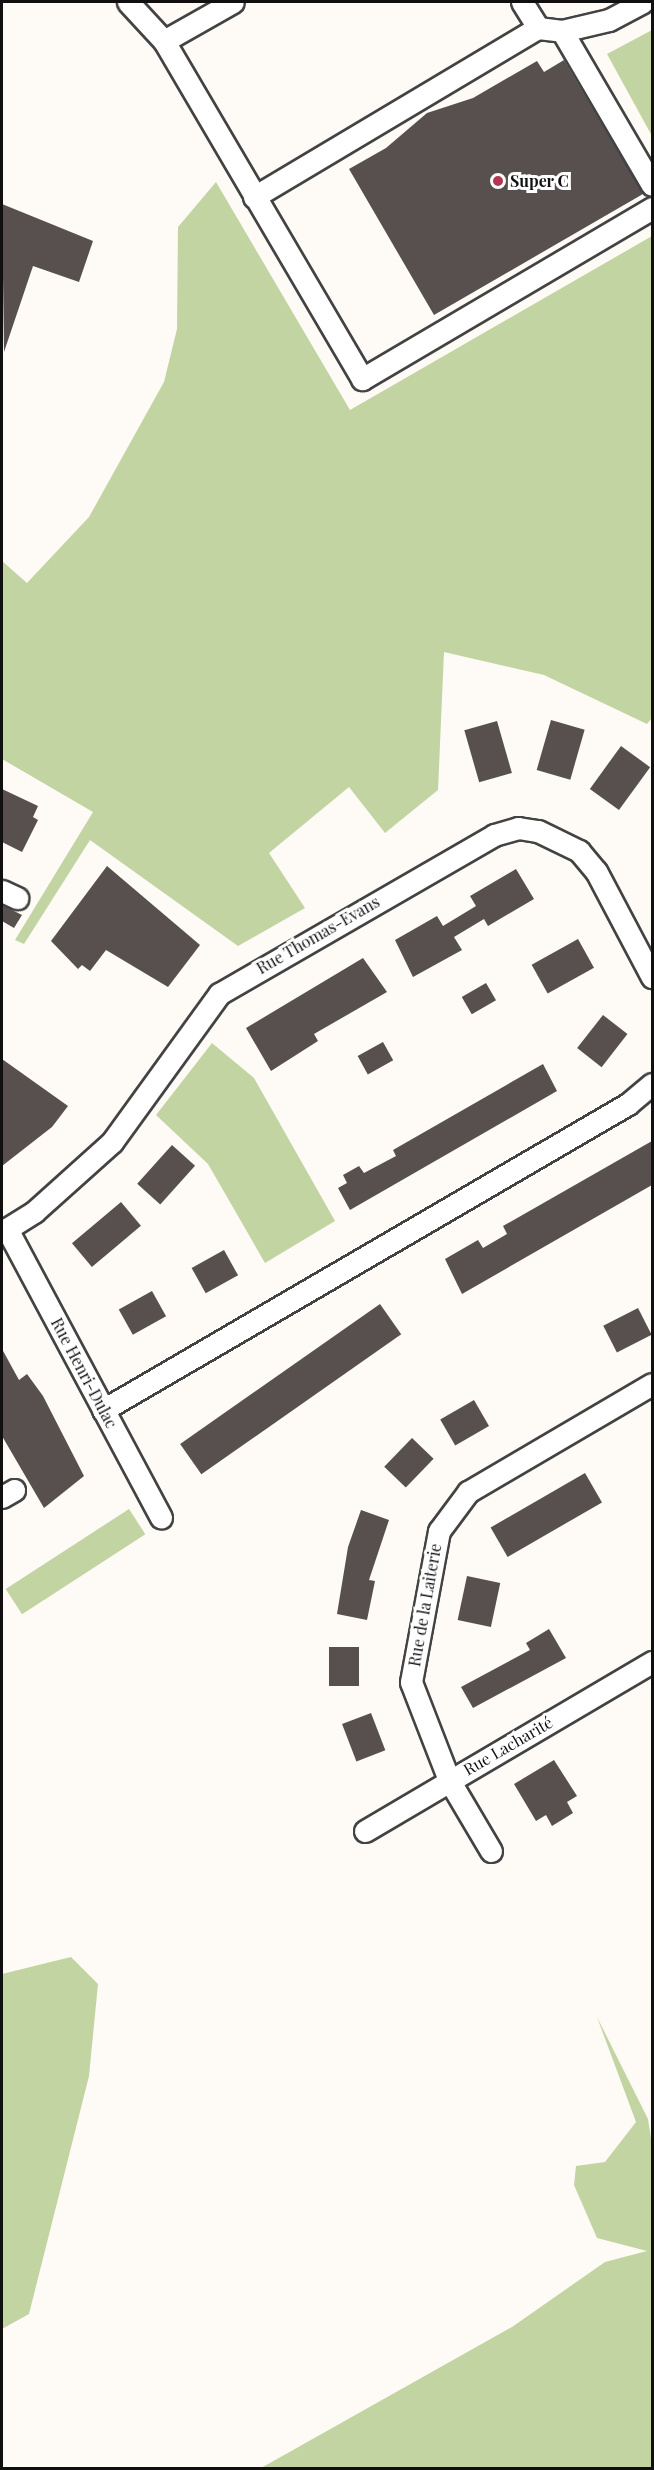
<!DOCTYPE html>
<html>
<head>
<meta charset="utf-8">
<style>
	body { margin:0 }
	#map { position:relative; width:654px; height:2470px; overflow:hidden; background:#fefaf5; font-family:"Playfair Display",serif }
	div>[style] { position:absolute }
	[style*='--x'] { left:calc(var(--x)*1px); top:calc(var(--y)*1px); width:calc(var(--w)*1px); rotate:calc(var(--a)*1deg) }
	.forest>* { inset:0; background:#c2d4a2; transform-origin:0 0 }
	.building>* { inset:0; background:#58504e; transform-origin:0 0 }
	.roads { filter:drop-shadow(2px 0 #434343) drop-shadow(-2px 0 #434343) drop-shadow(0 2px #434343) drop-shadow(0 -2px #434343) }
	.minor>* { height:21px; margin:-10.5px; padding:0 10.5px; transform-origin:10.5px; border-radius:10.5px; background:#fff }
	.dots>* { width:16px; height:16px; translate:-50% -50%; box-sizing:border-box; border:3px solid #fff; border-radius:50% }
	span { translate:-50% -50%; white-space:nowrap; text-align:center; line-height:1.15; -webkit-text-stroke:6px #fff; paint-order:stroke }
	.poi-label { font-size:16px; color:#101010; font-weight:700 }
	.left { translate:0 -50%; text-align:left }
	.street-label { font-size:16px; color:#101010 }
	.frame { position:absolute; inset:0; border:3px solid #101010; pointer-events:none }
</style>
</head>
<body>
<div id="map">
	<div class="forest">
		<div style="clip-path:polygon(652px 30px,652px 136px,607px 54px)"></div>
		<div style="clip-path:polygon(216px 182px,350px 410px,652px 236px,652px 718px,647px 724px,544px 675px,444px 652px,438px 790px,385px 833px,349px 787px,269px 853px,305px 908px,238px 946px,90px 840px,24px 944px,15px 940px,93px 812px,2px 759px,2px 561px,27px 583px,89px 517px,164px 382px,177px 329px,178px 227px)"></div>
		<div style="clip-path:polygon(212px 1043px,254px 1078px,335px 1221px,265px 1263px,208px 1164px,156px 1115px)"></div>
		<div style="left:129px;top:1509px;width:30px;height:147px;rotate:57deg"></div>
		<div style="clip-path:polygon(71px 1957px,98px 1984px,89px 2076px,29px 2314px,2px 2329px,2px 1974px)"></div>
		<div style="clip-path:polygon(597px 2017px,648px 2119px,652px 2145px,652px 2468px,261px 2468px,512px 2327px,605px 2262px,647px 2251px,597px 2238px,574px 2185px,576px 2166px,605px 2162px,636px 2122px)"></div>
	</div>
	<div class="building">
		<div style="clip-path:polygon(564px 60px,643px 194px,434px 315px,349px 169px,386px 148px,427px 113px,473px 98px,537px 61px,544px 72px)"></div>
		<div style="clip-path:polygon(2px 204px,93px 241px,79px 282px,33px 266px,4px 352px)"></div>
		<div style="left:551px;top:720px;width:35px;height:52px;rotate:16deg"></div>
		<div style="left:497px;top:721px;width:54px;height:34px;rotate:74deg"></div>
		<div style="left:621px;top:746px;width:36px;height:53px;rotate:36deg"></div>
		<div style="clip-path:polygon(2px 789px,38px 806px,33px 817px,38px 820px,22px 852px,2px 842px)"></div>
		<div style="clip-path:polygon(107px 866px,200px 945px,168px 987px,106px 950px,90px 971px,82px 965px,78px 969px,51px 941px)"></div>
		<div style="clip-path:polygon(516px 869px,534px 899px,488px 926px,484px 919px,454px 937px,462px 950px,413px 977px,395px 940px,437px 916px,443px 926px,476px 906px,470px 896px)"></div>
		<div style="clip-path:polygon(2px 905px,22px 915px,14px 928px,2px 921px)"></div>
		<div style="left:578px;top:939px;width:33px;height:53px;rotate:61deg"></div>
		<div style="clip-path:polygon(363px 958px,387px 992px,314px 1034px,318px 1041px,271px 1071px,246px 1028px)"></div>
		<div style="left:486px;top:983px;width:20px;height:28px;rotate:60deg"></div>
		<div style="left:603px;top:1015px;width:31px;height:42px;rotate:38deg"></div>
		<div style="left:383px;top:1042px;width:21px;height:29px;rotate:61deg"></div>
		<div style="clip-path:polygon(2px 1059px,68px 1106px,52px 1127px,2px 1166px)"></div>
		<div style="clip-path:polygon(543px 1064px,557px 1091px,350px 1210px,338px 1188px,347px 1183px,343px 1175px,359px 1166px,364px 1173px,396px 1156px,393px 1150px)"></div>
		<div style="clip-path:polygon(652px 1141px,652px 1185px,462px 1294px,445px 1259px,478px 1240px,483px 1248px,507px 1234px,503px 1226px)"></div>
		<div style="left:172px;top:1145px;width:31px;height:52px;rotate:42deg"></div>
		<div style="left:121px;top:1202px;width:31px;height:64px;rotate:50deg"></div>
		<div style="left:224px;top:1250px;width:29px;height:37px;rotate:61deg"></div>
		<div style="left:152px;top:1291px;width:29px;height:38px;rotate:61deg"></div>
		<div style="left:380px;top:1304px;width:37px;height:244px;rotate:55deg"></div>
		<div style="left:638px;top:1308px;width:30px;height:39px;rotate:63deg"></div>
		<div style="clip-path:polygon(2px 1349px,19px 1380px,27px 1374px,43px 1396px,84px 1476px,44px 1508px,2px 1436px)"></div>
		<div style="left:474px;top:1400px;width:30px;height:39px;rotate:60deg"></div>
		<div style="left:412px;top:1438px;width:30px;height:40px;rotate:44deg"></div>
		<div style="left:585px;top:1473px;width:34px;height:109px;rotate:60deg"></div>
		<div style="clip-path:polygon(361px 1510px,389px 1520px,369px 1580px,375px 1581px,367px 1620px,337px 1614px,348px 1547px)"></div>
		<div style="left:467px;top:1576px;width:34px;height:45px;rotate:12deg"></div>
		<div style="clip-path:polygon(549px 1629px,566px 1658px,473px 1708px,461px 1687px,530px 1650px,526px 1643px)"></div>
		<div style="left:329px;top:1647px;width:30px;height:39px"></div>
		<div style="left:371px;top:1713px;width:40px;height:31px;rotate:69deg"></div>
		<div style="clip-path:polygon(554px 1760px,577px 1796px,567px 1802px,573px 1813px,552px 1826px,546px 1815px,536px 1821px,514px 1784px)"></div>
	</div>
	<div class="roads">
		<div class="minor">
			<div style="--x:128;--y:2;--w:53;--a:47.3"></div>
			<div style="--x:164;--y:41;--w:392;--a:59.6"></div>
			<div style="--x:362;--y:379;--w:337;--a:-30.5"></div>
			<div style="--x:522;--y:2;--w:31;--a:58"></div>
			<div style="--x:562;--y:31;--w:178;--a:59.7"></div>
			<div style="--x:164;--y:41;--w:79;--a:-29.5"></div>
			<div style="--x:254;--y:197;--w:330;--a:-30.8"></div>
			<div style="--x:538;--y:28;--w:24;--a:7"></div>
			<div style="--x:562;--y:31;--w:48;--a:-13.2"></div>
			<div style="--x:609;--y:20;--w:38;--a:-28"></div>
			<div style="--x:2;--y:891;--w:17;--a:25"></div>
			<div style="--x:7;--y:1229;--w:327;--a:61.9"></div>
			<div style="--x:2;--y:1232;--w:38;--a:-32"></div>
			<div style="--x:34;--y:1212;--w:105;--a:-41.9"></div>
			<div style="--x:112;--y:1142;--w:183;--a:-54.1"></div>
			<div style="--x:219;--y:994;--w:318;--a:-30"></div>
			<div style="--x:494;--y:835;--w:25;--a:-16"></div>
			<div style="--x:518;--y:828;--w:20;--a:9"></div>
			<div style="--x:538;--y:831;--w:46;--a:26"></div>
			<div style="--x:579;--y:851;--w:26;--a:50"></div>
			<div style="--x:596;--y:871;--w:120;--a:62.2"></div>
			<div style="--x:103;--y:1410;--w:608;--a:-30.24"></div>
			<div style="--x:628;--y:1104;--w:31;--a:-40"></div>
			<div style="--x:2;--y:1497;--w:14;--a:-30"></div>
			<div style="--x:365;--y:1831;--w:333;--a:-30.5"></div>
			<div style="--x:491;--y:1851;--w:82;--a:-120.6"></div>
			<div style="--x:449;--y:1780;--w:105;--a:-111.2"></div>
			<div style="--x:411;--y:1682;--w:154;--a:-79.5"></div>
			<div style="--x:439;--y:1531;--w:49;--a:-53.4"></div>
			<div style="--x:468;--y:1492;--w:213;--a:-30.4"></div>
		</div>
	</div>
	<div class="dots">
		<div style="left:498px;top:181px;background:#b13754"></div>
	</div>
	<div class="poi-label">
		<span class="left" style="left:510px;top:181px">Super C</span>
	</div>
	<div class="street-label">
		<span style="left:318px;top:935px;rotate:-30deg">Rue Thomas-Evans</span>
		<span style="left:84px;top:1373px;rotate:62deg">Rue Henri-Dulac</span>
		<span style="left:425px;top:1605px;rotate:-80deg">Rue de la Laiterie</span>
		<span style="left:508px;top:1746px;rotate:-30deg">Rue Lacharité</span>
	</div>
	<div class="frame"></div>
</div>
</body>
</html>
